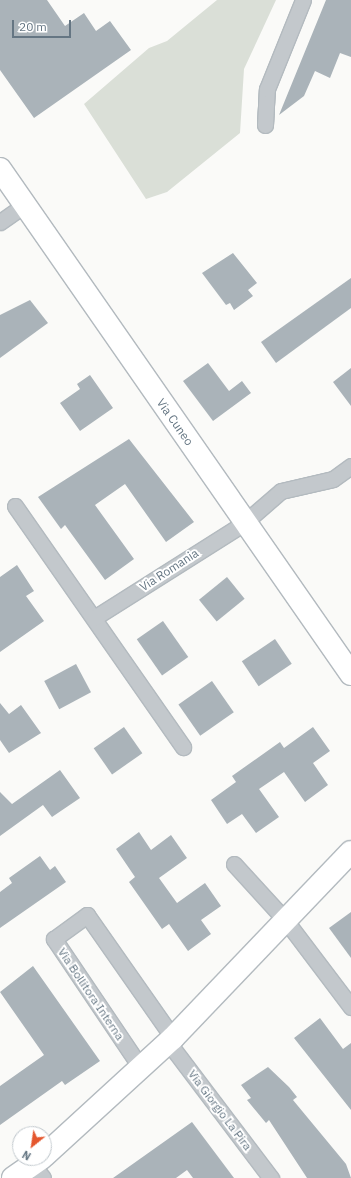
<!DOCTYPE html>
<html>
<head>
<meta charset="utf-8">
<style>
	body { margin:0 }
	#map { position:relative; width:351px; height:1178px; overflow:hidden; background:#fafaf8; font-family:"IBM Plex Sans",sans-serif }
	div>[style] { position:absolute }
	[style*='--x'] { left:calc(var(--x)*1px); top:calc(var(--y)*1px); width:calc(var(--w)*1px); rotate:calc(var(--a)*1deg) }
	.green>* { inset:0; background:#dadfd7 }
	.building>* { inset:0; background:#aab3b9; transform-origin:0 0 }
	.roads { filter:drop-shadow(1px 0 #b3babf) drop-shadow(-1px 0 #b3babf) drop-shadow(0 1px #b3babf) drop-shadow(0 -1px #b3babf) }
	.street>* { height:15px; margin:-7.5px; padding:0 7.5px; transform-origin:7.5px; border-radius:7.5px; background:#c3c8cc }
	.secondary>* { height:22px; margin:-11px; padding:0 11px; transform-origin:11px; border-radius:11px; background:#fff }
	span { translate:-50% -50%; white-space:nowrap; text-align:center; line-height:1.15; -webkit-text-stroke:4px #fff; paint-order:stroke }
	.street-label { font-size:12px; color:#657683 }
	.north { position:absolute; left:12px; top:1126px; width:40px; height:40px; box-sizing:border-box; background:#fff; border:1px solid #c1c8cd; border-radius:50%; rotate:210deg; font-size:11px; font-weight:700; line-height:16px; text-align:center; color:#657683 }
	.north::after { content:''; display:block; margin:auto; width:14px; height:18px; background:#e4572e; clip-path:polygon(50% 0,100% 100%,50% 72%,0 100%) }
	.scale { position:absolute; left:12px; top:20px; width:59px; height:18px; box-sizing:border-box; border:2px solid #657683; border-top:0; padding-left:5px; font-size:12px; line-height:14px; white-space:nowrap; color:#657683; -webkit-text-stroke:3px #fff; paint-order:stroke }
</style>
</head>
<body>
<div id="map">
	<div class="green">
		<div style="clip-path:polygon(217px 0,276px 0,244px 69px,240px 133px,167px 192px,146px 199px,84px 104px,149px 48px,167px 41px)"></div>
	</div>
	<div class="building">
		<div style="clip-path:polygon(0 0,47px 0,65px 26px,84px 13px,96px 31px,110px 21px,131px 50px,34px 118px,0 70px)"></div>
		<div style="clip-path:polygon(326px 0,351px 0,351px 57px,340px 53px,330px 78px,315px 71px,304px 96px,279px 115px)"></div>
		<div style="clip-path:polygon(233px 253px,257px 283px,248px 290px,253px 296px,234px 310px,230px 303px,226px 305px,202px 273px)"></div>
		<div style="clip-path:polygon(351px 278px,351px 308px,276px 363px,261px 342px)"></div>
		<div style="clip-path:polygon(30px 300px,48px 323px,0 358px,0 315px)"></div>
		<div style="clip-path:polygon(208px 363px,229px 391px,242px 381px,251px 393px,213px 421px,183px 381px)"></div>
		<div style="clip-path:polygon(351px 368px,351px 406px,333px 382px)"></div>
		<div style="clip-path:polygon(90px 375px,113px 408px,80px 431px,60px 403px,80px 389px,77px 384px)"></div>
		<div style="clip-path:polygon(129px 439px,194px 522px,166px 542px,125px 484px,95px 505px,134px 559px,105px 580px,65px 525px,61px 529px,38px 497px)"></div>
		<div style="clip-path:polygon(17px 565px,34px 591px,26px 596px,44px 621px,0 652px,0 577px)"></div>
		<div style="left:227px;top:577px;width:28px;height:36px;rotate:51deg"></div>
		<div style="left:163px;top:621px;width:44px;height:32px;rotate:55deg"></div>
		<div style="left:275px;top:639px;width:30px;height:40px;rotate:56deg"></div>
		<div style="left:76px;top:664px;width:32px;height:36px;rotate:62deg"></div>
		<div style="left:212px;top:681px;width:38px;height:41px;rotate:55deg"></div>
		<div style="clip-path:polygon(0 703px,9px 714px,21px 705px,41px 733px,9px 753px,0 740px)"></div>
		<div style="left:124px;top:727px;width:32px;height:37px;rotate:55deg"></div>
		<div style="clip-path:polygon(313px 727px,330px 751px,313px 763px,328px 785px,305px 802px,284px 772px,259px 789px,279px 817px,256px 833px,242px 814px,227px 824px,211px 800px,236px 782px,232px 776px,280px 742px,284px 748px)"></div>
		<div style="clip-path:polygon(60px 770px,80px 798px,52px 817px,43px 805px,0 836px,0 792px,12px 804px)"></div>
		<div style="clip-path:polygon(139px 832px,151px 850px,171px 835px,187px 858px,159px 878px,177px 903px,205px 883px,221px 906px,201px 920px,211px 934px,188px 951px,169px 924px,162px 929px,129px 882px,135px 877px,116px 849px)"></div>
		<div style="clip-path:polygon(40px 856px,50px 870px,55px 866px,66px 882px,0 928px,0 892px,12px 883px,9px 878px)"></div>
		<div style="clip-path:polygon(351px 912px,351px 958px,329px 928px)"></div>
		<div style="clip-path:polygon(33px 966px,100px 1061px,65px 1085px,62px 1081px,0 1125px,0 1086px,44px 1055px,0 992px)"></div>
		<div style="clip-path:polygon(320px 1018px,343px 1049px,351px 1043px,351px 1110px,294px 1038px)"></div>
		<div style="clip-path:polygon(268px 1067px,289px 1087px,297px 1097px,293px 1100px,346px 1164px,351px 1178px,307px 1178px,269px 1120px,266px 1123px,247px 1100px,251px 1098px,241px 1085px)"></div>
		<div style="clip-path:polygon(192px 1122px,234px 1178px,193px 1178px,187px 1170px,176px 1178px,113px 1178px)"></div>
	</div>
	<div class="roads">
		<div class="street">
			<div style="--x:265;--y:125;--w:36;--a:-87"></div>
			<div style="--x:267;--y:89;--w:96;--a:-68"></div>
			<div style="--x:0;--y:222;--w:29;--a:-35"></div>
			<div style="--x:15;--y:506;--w:294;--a:55.1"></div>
			<div style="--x:94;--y:618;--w:178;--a:-32.3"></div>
			<div style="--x:244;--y:523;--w:49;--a:-40.9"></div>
			<div style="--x:281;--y:491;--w:53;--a:-13"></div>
			<div style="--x:333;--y:479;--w:22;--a:-36"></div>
			<div style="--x:234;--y:864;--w:77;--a:47.6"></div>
			<div style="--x:286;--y:921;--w:108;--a:52.9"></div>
			<div style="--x:168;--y:1042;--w:171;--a:52.9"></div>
			<div style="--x:141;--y:1068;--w:156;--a:-124"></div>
			<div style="--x:54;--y:939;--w:41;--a:-36"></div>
			<div style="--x:87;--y:915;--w:150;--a:55"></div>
			<div style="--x:33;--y:1165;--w:16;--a:52"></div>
		</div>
		<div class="secondary">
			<div style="--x:0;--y:169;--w:615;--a:55.2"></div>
			<div style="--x:44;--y:1156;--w:175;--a:-42.5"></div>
			<div style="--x:173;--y:1038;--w:257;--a:-46.3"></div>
			<div style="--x:13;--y:1178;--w:35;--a:-35"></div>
		</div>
	</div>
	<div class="street-label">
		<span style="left:175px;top:422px;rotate:55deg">Via Cuneo</span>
		<span style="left:169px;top:570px;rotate:-33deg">Via Romania</span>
		<span style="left:91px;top:994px;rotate:56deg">Via Bollitora Interna</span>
		<span style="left:220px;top:1110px;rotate:53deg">Via Giorgio La Pira</span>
	</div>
	<div class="north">N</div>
	<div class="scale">20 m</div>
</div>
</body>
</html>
